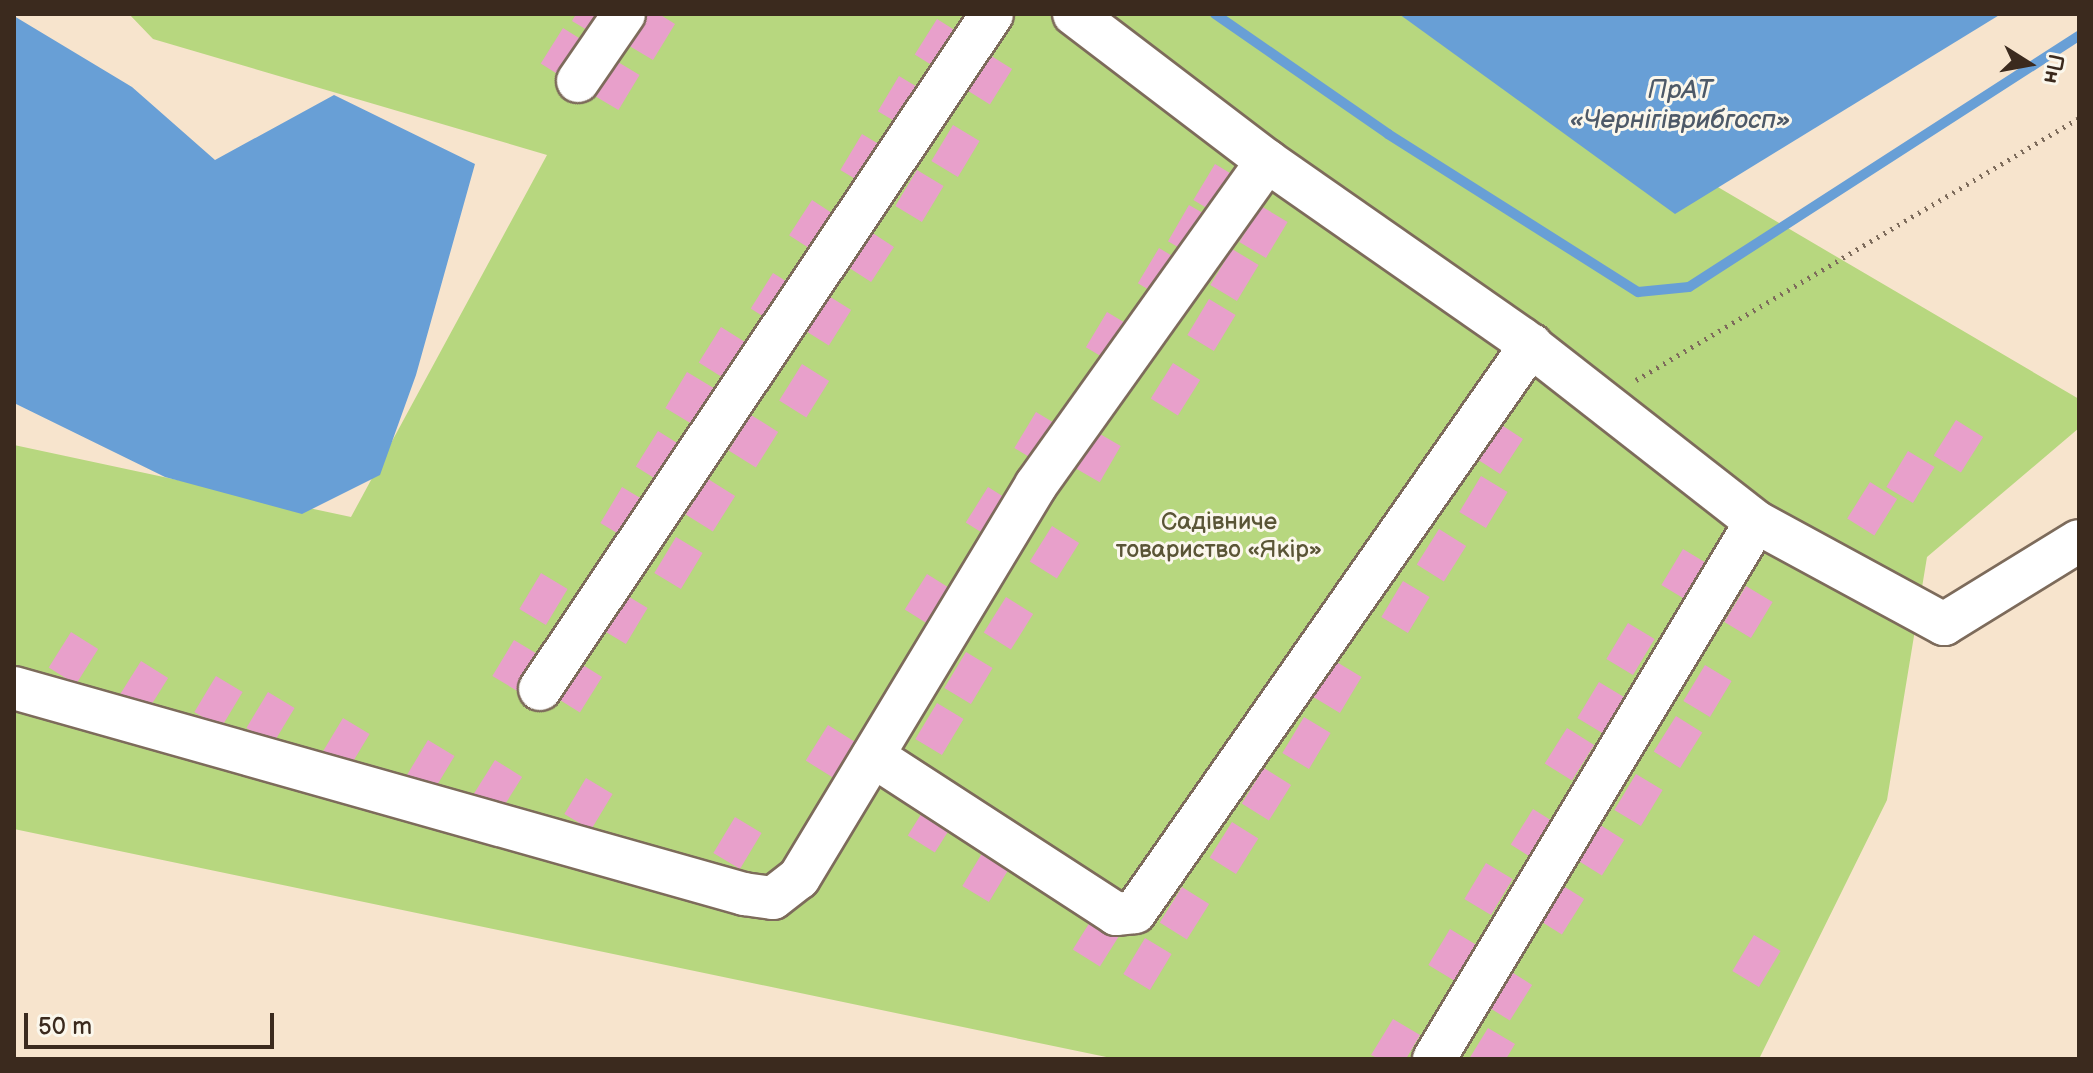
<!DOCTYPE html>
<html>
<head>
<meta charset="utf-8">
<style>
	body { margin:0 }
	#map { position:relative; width:2093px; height:1073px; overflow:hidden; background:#f7e4cd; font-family:"Balsamiq Sans",sans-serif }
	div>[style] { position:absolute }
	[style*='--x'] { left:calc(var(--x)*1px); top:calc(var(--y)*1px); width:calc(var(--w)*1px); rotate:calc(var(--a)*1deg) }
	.green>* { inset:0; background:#b7d77f }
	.water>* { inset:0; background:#689fd6 }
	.stream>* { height:10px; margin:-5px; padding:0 5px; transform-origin:5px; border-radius:5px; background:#689fd6 }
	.building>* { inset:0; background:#e8a0cb; transform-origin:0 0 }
	.path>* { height:5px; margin-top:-2.5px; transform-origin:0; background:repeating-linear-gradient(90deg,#7d6b5b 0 2px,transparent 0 8px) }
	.roads { filter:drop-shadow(2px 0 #7d6b5b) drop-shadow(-2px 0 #7d6b5b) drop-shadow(0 2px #7d6b5b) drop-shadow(0 -2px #7d6b5b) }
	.minor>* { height:42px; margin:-21px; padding:0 21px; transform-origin:21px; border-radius:21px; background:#fff }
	span { translate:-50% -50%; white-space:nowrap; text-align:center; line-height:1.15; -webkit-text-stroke:6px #fbf7ec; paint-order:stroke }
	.park-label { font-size:24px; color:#5a5536 }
	.water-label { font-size:26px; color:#4d5968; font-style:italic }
	.frame { position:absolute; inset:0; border:16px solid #3b2a1e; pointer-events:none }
	.north { position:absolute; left:1989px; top:24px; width:80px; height:80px; -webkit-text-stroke:6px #fbf7ec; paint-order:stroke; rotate:101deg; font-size:22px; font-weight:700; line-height:32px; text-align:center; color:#3b2a1e }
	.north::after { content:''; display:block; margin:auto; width:28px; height:36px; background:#3b2a1e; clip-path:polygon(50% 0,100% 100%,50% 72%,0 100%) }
	.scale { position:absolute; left:24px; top:1013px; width:250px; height:36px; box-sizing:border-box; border:4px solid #3b2a1e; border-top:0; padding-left:10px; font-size:24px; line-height:28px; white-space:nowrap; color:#3b2a1e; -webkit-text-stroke:6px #fbf7ec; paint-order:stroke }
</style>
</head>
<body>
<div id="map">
	<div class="green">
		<div style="clip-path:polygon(129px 14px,1423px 14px,2079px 399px,2079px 428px,1927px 557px,1887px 800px,1759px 1059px,1116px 1059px,14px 829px,14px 445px,351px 517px,547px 155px,153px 39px)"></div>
	</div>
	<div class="water">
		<div style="clip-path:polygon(1399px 14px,2001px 14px,1675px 214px)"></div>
		<div style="clip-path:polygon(14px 16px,132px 87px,215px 160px,334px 95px,475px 164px,416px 375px,380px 475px,302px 514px,165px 477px,14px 403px)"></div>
	</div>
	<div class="stream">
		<div style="--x:1215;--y:14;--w:211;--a:34.7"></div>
		<div style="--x:1388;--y:134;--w:296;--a:32.3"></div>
		<div style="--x:1638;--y:292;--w:51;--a:-5.6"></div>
		<div style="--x:1689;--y:287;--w:464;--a:-32.8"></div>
	</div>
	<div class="building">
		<div style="clip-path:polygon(576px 14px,613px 14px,599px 37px,572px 21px)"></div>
		<div style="clip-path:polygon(644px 14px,659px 14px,675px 24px,653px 60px,626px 44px)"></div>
		<div style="left:937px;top:19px;width:32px;height:42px;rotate:32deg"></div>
		<div style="left:563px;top:28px;width:32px;height:42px;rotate:32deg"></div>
		<div style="left:985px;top:52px;width:32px;height:42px;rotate:32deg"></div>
		<div style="left:613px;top:59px;width:31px;height:41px;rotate:31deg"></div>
		<div style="left:899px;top:76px;width:31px;height:41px;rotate:31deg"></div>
		<div style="left:953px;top:125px;width:31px;height:42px;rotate:31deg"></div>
		<div style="left:862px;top:134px;width:31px;height:42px;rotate:31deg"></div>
		<div style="left:1215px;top:164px;width:31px;height:42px;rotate:31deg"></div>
		<div style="left:917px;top:170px;width:31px;height:42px;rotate:31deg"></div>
		<div style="left:812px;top:200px;width:31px;height:42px;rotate:33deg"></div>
		<div style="left:1189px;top:205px;width:32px;height:42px;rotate:30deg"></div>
		<div style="left:1261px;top:206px;width:31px;height:42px;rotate:31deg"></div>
		<div style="left:868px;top:230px;width:31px;height:42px;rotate:33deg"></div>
		<div style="left:1159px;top:248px;width:31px;height:41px;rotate:31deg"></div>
		<div style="left:1232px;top:249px;width:31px;height:42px;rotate:31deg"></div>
		<div style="left:773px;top:273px;width:32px;height:42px;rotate:32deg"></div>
		<div style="left:824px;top:293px;width:32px;height:42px;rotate:32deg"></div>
		<div style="left:1209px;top:299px;width:31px;height:42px;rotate:31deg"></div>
		<div style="left:1107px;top:312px;width:31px;height:41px;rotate:31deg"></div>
		<div style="left:721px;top:327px;width:32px;height:42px;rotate:32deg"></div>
		<div style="left:1173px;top:363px;width:32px;height:42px;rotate:32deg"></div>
		<div style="left:802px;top:364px;width:32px;height:43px;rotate:32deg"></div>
		<div style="left:687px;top:372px;width:31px;height:42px;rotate:31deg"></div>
		<div style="left:1036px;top:412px;width:31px;height:42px;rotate:31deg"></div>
		<div style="left:751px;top:415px;width:32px;height:42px;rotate:32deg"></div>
		<div style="left:1956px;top:420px;width:32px;height:42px;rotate:32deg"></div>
		<div style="left:1497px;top:422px;width:31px;height:42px;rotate:33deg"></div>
		<div style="left:1093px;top:430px;width:32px;height:42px;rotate:30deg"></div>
		<div style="left:658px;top:431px;width:32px;height:42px;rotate:32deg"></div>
		<div style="left:1908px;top:451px;width:31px;height:42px;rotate:31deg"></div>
		<div style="left:1481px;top:476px;width:31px;height:42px;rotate:31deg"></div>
		<div style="left:708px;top:479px;width:32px;height:42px;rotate:32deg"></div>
		<div style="left:1870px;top:482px;width:32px;height:43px;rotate:32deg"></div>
		<div style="left:622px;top:487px;width:31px;height:42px;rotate:31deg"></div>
		<div style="left:988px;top:487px;width:32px;height:42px;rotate:32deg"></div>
		<div style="left:1052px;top:526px;width:32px;height:42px;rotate:32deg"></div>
		<div style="left:1439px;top:529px;width:32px;height:42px;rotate:32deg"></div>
		<div style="left:676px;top:537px;width:31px;height:42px;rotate:31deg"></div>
		<div style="left:1683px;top:549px;width:31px;height:42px;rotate:31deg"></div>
		<div style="left:541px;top:573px;width:31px;height:42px;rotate:31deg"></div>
		<div style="left:927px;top:574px;width:32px;height:42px;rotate:32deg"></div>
		<div style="left:1403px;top:581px;width:31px;height:42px;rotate:31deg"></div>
		<div style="left:1746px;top:586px;width:31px;height:42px;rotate:31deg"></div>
		<div style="left:621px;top:592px;width:31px;height:42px;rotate:31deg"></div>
		<div style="left:1006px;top:597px;width:32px;height:42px;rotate:32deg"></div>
		<div style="left:1628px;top:623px;width:31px;height:42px;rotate:31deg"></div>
		<div style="left:71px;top:632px;width:32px;height:42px;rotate:32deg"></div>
		<div style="left:514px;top:640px;width:31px;height:42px;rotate:31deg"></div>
		<div style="left:966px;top:652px;width:31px;height:42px;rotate:31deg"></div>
		<div style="left:575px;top:660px;width:32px;height:42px;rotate:32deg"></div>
		<div style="left:141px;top:661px;width:32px;height:42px;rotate:32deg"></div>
		<div style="left:1335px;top:661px;width:31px;height:42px;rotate:31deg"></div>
		<div style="left:1705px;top:665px;width:31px;height:42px;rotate:31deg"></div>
		<div style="left:216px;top:676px;width:31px;height:42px;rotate:31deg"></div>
		<div style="left:1599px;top:682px;width:31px;height:42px;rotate:31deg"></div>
		<div style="left:268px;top:692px;width:31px;height:42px;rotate:31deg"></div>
		<div style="left:937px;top:703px;width:31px;height:42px;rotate:31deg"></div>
		<div style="left:1676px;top:716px;width:31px;height:42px;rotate:32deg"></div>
		<div style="left:1304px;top:717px;width:31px;height:42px;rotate:31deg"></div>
		<div style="left:343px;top:718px;width:31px;height:42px;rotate:31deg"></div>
		<div style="left:828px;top:725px;width:32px;height:42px;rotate:32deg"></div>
		<div style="left:1567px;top:728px;width:32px;height:42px;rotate:32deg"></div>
		<div style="left:428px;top:740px;width:31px;height:42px;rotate:31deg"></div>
		<div style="left:495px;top:760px;width:32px;height:42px;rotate:32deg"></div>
		<div style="left:1264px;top:768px;width:32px;height:42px;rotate:32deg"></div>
		<div style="left:1636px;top:774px;width:31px;height:42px;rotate:31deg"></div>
		<div style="left:586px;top:778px;width:31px;height:42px;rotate:31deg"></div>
		<div style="left:930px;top:800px;width:32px;height:42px;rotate:32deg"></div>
		<div style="left:1533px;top:809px;width:32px;height:42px;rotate:32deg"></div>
		<div style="left:735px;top:817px;width:31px;height:42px;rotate:31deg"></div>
		<div style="left:1232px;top:822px;width:31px;height:42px;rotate:32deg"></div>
		<div style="left:1597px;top:823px;width:32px;height:42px;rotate:32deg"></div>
		<div style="left:984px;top:850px;width:31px;height:42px;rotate:31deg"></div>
		<div style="left:1486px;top:863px;width:31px;height:42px;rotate:31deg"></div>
		<div style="left:1557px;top:882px;width:32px;height:42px;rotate:32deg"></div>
		<div style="left:1182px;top:887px;width:32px;height:42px;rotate:32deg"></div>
		<div style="left:1095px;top:914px;width:32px;height:42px;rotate:32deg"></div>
		<div style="left:1450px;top:929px;width:31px;height:42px;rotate:31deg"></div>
		<div style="left:1754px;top:935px;width:31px;height:42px;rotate:31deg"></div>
		<div style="left:1145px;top:938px;width:31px;height:42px;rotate:31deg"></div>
		<div style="left:1505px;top:968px;width:32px;height:42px;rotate:32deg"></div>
		<div style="clip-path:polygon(1393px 1019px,1420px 1035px,1406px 1059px,1379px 1059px,1371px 1055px)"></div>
		<div style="clip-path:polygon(1488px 1028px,1515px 1044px,1506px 1059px,1469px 1059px)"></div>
	</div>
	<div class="path">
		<div style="--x:1636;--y:380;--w:515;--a:-30.6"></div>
	</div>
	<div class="roads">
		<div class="minor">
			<div style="--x:1074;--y:14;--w:243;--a:37.3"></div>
			<div style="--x:1267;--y:161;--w:311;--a:34.9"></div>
			<div style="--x:1522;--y:339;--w:297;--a:38"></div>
			<div style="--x:1756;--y:522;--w:214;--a:28.5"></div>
			<div style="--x:1944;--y:624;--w:158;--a:-31.6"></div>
			<div style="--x:578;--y:81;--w:81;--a:-55.5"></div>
			<div style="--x:14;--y:688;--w:759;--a:15.76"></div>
			<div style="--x:744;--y:894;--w:29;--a:8"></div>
			<div style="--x:773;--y:898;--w:33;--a:-38"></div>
			<div style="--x:799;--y:878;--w:459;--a:-58.9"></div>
			<div style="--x:1036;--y:485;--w:398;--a:-54.5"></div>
			<div style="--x:540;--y:689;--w:812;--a:-56.19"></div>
			<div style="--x:873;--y:756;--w:290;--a:33"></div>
			<div style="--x:1116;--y:914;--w:19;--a:-6"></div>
			<div style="--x:1135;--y:912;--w:692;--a:-55.07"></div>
			<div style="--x:1434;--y:1059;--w:626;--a:-59.05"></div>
		</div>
	</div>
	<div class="park-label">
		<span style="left:1219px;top:536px">Садівниче<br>товариство «Якір»</span>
	</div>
	<div class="water-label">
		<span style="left:1680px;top:106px">ПрАТ<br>«Чернігіврибгосп»</span>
	</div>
	<div class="frame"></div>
	<div class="north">Пн</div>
	<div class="scale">50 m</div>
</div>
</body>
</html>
